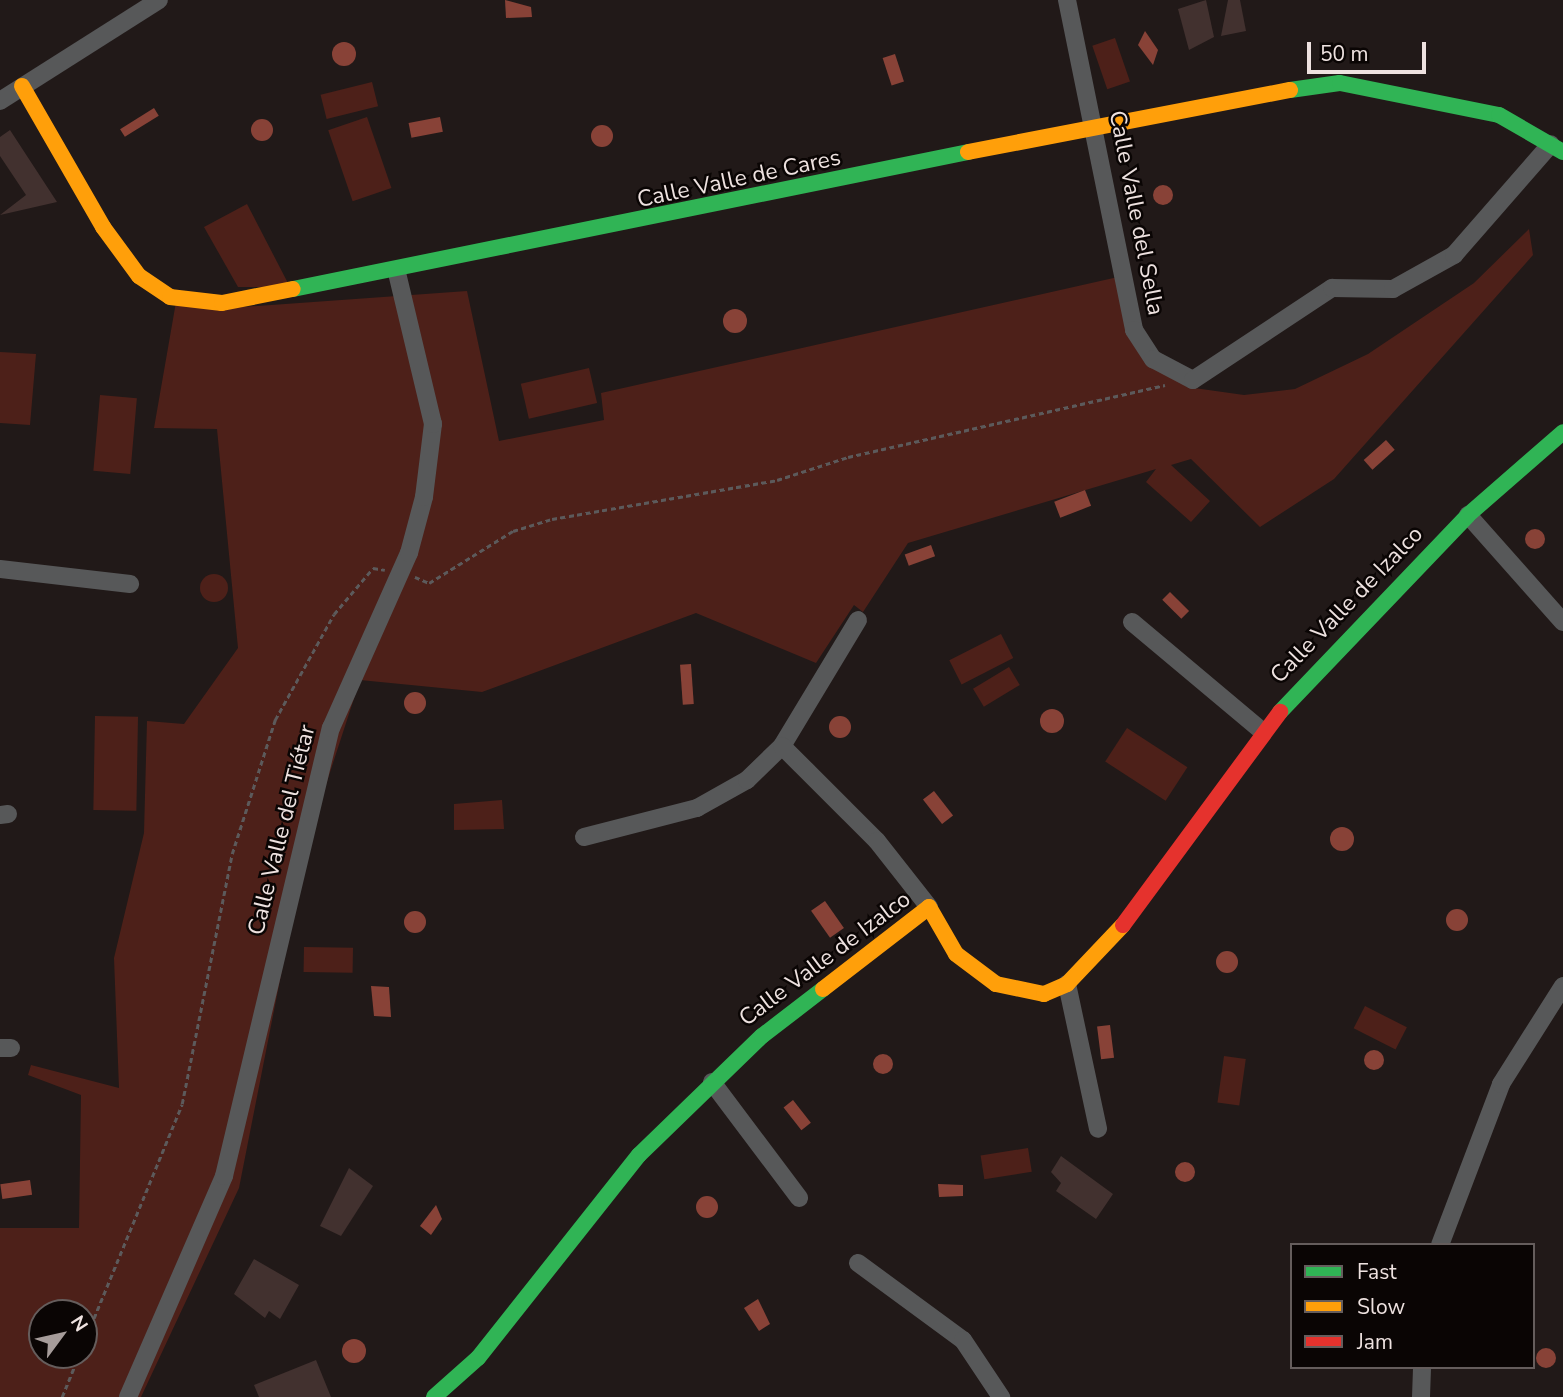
<!DOCTYPE html>
<html>
<head>
<meta charset="utf-8">
<style>
	body { margin:0 }
	#map { position:relative; width:1563px; height:1397px; overflow:hidden; background:#211918; font-family:"Nunito Sans",sans-serif }
	div>[style] { position:absolute }
	[style*='--x'] { left:calc(var(--x)*1px); top:calc(var(--y)*1px); width:calc(var(--w)*1px); rotate:calc(var(--a)*1deg) }
	.green>* { inset:0; background:#4d2019; transform-origin:0 0 }
	.round { border-radius:50% }
	.water>* { inset:0; background:#884237; transform-origin:0 0 }
	.building>* { inset:0; background:#42312f }
	.path>* { height:2.5px; margin-top:-1.25px; transform-origin:0; background:repeating-linear-gradient(90deg,#5c5a5b 0 5px,transparent 0 8.5px) }
	.street>* { height:18px; margin:-9px; padding:0 9px; transform-origin:9px; border-radius:9px; background:#575859 }
	.fast>* { height:16px; margin:-8px; padding:0 8px; transform-origin:8px; border-radius:8px; background:#30b455 }
	.slow>* { height:16px; margin:-8px; padding:0 8px; transform-origin:8px; border-radius:8px; background:#ff9f0a }
	.jam>* { height:16px; margin:-8px; padding:0 8px; transform-origin:8px; border-radius:8px; background:#e5322d }
	span { translate:-50% -50%; white-space:nowrap; text-align:center; line-height:1.15; -webkit-text-stroke:5px #0a0504; paint-order:stroke }
	.street-label { font-size:23px; color:#eee2e0 }
	.legend { position:absolute; left:1290px; top:1243px; width:245px; height:126px; box-sizing:border-box; background:#0a0504; border:2px solid #655d5c; margin:0; padding:9px 12px; list-style:none; font-size:21px; color:#eee2e0 }
	.legend li { display:flex; align-items:center; gap:14px; height:35px }
	.legend b { width:35px; border:2px solid #655d5c }
	.north { position:absolute; left:28px; top:1299px; width:70px; height:70px; box-sizing:border-box; background:#0a0504; border:2px solid #655d5c; border-radius:50%; rotate:57deg; font-size:19px; font-weight:700; line-height:28px; text-align:center; color:#eee2e0 }
	.north::after { content:''; display:block; margin:auto; width:24px; height:32px; background:#a69c9a; clip-path:polygon(50% 0,100% 100%,50% 72%,0 100%) }
	.scale { position:absolute; left:1307px; top:42px; width:119px; height:32px; box-sizing:border-box; border:4px solid #eee2e0; border-top:0; padding-left:9px; font-size:21px; line-height:24px; white-space:nowrap; color:#eee2e0; -webkit-text-stroke:5px #0a0504; paint-order:stroke }
</style>
</head>
<body>
<div id="map">
	<div class="green">
		<div style="left:1115px;top:38px;width:46px;height:24px;rotate:71deg"></div>
		<div style="left:372px;top:82px;width:25px;height:53px;rotate:76deg"></div>
		<div style="left:367px;top:117px;width:75px;height:41px;rotate:71deg"></div>
		<div style="clip-path:polygon(247px 204px,290px 287px,238px 287px,204px 227px)"></div>
		<div style="clip-path:polygon(evenodd,1529px 229px,1533px 255px,1334px 479px,1260px 527px,1191px 459px,1171px 465px,1210px 501px,1191px 522px,1146px 482px,1156px 469px,908px 543px,863px 612px,854px 605px,816px 663px,696px 613px,482px 692px,360px 680px,307px 843px,239px 1188px,141px 1397px,0 1397px,0 1228px,79px 1228px,81px 1095px,28px 1075px,31px 1065px,119px 1088px,114px 958px,144px 833px,147px 721px,184px 724px,238px 648px,217px 429px,154px 428px,176px 302px,229px 308px,467px 291px,499px 441px,604px 420px,601px 393px,1118px 277px,1126px 327px,1187px 387px,1244px 395px,1295px 389px,1368px 354px,1474px 283px,1529px 229px,42px 1313px,84px 1313px,84px 1355px,42px 1355px,42px 1313px)"></div>
		<div style="clip-path:polygon(0 352px,36px 354px,30px 425px,0 423px)"></div>
		<div style="left:589px;top:368px;width:36px;height:70px;rotate:77deg"></div>
		<div style="left:100px;top:395px;width:37px;height:76px;rotate:5deg"></div>
		<div class="round" style="left:200px;top:574px;width:28px;height:28px"></div>
		<div style="left:1001px;top:634px;width:27px;height:58px;rotate:63deg"></div>
		<div style="left:1009px;top:667px;width:21px;height:42px;rotate:59deg"></div>
		<div style="left:95px;top:716px;width:43px;height:94px;rotate:1deg"></div>
		<div style="left:1127px;top:728px;width:72px;height:40px;rotate:33deg"></div>
		<div style="clip-path:polygon(502px 800px,504px 829px,454px 830px,454px 804px)"></div>
		<div style="left:304px;top:947px;width:49px;height:25px;rotate:1deg"></div>
		<div style="left:1365px;top:1006px;width:47px;height:25px;rotate:27deg"></div>
		<div style="left:1224px;top:1056px;width:22px;height:47px;rotate:8deg"></div>
		<div style="left:1028px;top:1148px;width:24px;height:48px;rotate:81deg"></div>
	</div>
	<div class="water">
		<div style="clip-path:polygon(505px 0,531px 7px,532px 17px,506px 18px)"></div>
		<div style="clip-path:polygon(1145px 31px,1158px 50px,1153px 65px,1138px 45px)"></div>
		<div class="round" style="left:332px;top:42px;width:24px;height:24px"></div>
		<div style="left:895px;top:54px;width:29px;height:13px;rotate:72deg"></div>
		<div style="left:154px;top:108px;width:9px;height:40px;rotate:58deg"></div>
		<div style="left:440px;top:117px;width:15px;height:32px;rotate:79deg"></div>
		<div class="round" style="left:251px;top:119px;width:22px;height:22px"></div>
		<div class="round" style="left:591px;top:125px;width:22px;height:22px"></div>
		<div class="round" style="left:1153px;top:185px;width:20px;height:20px"></div>
		<div class="round" style="left:723px;top:309px;width:24px;height:24px"></div>
		<div style="left:1386px;top:440px;width:13px;height:30px;rotate:48deg"></div>
		<div style="left:1085px;top:490px;width:17px;height:33px;rotate:69deg"></div>
		<div class="round" style="left:1525px;top:529px;width:20px;height:20px"></div>
		<div style="left:931px;top:545px;width:12px;height:28px;rotate:70deg"></div>
		<div style="left:1170px;top:592px;width:27px;height:11px;rotate:45deg"></div>
		<div style="left:691px;top:664px;width:40px;height:11px;rotate:86deg"></div>
		<div class="round" style="left:404px;top:692px;width:22px;height:22px"></div>
		<div class="round" style="left:1040px;top:709px;width:24px;height:24px"></div>
		<div class="round" style="left:829px;top:716px;width:22px;height:22px"></div>
		<div style="left:934px;top:791px;width:31px;height:14px;rotate:52deg"></div>
		<div class="round" style="left:1330px;top:827px;width:24px;height:24px"></div>
		<div style="left:825px;top:901px;width:33px;height:17px;rotate:55deg"></div>
		<div class="round" style="left:1446px;top:909px;width:22px;height:22px"></div>
		<div class="round" style="left:404px;top:911px;width:22px;height:22px"></div>
		<div class="round" style="left:1216px;top:951px;width:22px;height:22px"></div>
		<div style="clip-path:polygon(371px 986px,389px 987px,391px 1017px,374px 1016px)"></div>
		<div style="left:1110px;top:1025px;width:33px;height:13px;rotate:83deg"></div>
		<div class="round" style="left:1364px;top:1050px;width:20px;height:20px"></div>
		<div class="round" style="left:873px;top:1054px;width:20px;height:20px"></div>
		<div style="left:793px;top:1100px;width:29px;height:12px;rotate:52deg"></div>
		<div class="round" style="left:1175px;top:1162px;width:20px;height:20px"></div>
		<div style="left:30px;top:1180px;width:15px;height:30px;rotate:82deg"></div>
		<div style="clip-path:polygon(938px 1184px,963px 1185px,963px 1196px,939px 1197px)"></div>
		<div class="round" style="left:696px;top:1196px;width:22px;height:22px"></div>
		<div style="clip-path:polygon(436px 1205px,442px 1219px,431px 1235px,420px 1226px)"></div>
		<div style="clip-path:polygon(758px 1299px,770px 1324px,759px 1331px,744px 1308px)"></div>
		<div class="round" style="left:342px;top:1339px;width:24px;height:24px"></div>
		<div class="round" style="left:1536px;top:1348px;width:20px;height:20px"></div>
	</div>
	<div class="building">
		<div style="clip-path:polygon(1206px 0,1214px 37px,1189px 50px,1178px 9px)"></div>
		<div style="clip-path:polygon(1228px 0,1240px 0,1246px 31px,1221px 36px)"></div>
		<div style="clip-path:polygon(10px 130px,57px 202px,0 215px,26px 195px,0 156px,0 137px)"></div>
		<div style="clip-path:polygon(1061px 1156px,1113px 1194px,1096px 1219px,1056px 1191px,1061px 1183px,1051px 1172px)"></div>
		<div style="clip-path:polygon(349px 1168px,373px 1186px,341px 1236px,320px 1226px)"></div>
		<div style="clip-path:polygon(254px 1259px,299px 1285px,280px 1319px,269px 1311px,265px 1318px,234px 1294px)"></div>
		<div style="clip-path:polygon(316px 1360px,331px 1397px,259px 1397px,254px 1385px)"></div>
	</div>
	<div class="path">
		<div style="--x:415;--y:577;--w:15;--a:23"></div>
		<div style="--x:429;--y:583;--w:99;--a:-31.8"></div>
		<div style="--x:513;--y:531;--w:41;--a:-17.1"></div>
		<div style="--x:552;--y:519;--w:228;--a:-9.8"></div>
		<div style="--x:777;--y:480;--w:75;--a:-17.9"></div>
		<div style="--x:848;--y:457;--w:325;--a:-12.8"></div>
		<div style="--x:84;--y:1342;--w:257;--a:-67.6"></div>
		<div style="--x:182;--y:1104;--w:255;--a:-78.7"></div>
		<div style="--x:232;--y:854;--w:141;--a:-72.2"></div>
		<div style="--x:275;--y:720;--w:121;--a:-60.9"></div>
		<div style="--x:334;--y:614;--w:60;--a:-49.7"></div>
		<div style="--x:373;--y:568;--w:12;--a:9"></div>
		<div style="--x:62;--y:1397;--w:45;--a:-68"></div>
	</div>
	<div class="street">
		<div style="--x:1067;--y:0;--w:337;--a:78.5"></div>
		<div style="--x:1134;--y:330;--w:35;--a:57"></div>
		<div style="--x:1153;--y:359;--w:45;--a:27.7"></div>
		<div style="--x:1193;--y:380;--w:167;--a:-33.5"></div>
		<div style="--x:1332;--y:288;--w:61;--a:0.9"></div>
		<div style="--x:1393;--y:289;--w:70;--a:-29.1"></div>
		<div style="--x:1454;--y:255;--w:147;--a:-48.9"></div>
		<div style="--x:0;--y:101;--w:188;--a:-32.4"></div>
		<div style="--x:1468;--y:515;--w:143;--a:48.4"></div>
		<div style="--x:0;--y:569;--w:131;--a:6.6"></div>
		<div style="--x:1132;--y:622;--w:171;--a:40"></div>
		<div style="--x:782;--y:746;--w:147;--a:-58.9"></div>
		<div style="--x:0;--y:815;--w:8;--a:-7"></div>
		<div style="--x:584;--y:837;--w:117;--a:-14.4"></div>
		<div style="--x:697;--y:808;--w:57;--a:-29.2"></div>
		<div style="--x:747;--y:780;--w:49;--a:-44.2"></div>
		<div style="--x:782;--y:746;--w:134;--a:45"></div>
		<div style="--x:877;--y:841;--w:84;--a:51.8"></div>
		<div style="--x:1067;--y:984;--w:148;--a:77.9"></div>
		<div style="--x:0;--y:1048;--w:11;--a:0"></div>
		<div style="--x:712;--y:1082;--w:145;--a:53.1"></div>
		<div style="--x:1440;--y:1245;--w:172;--a:-69.2"></div>
		<div style="--x:1501;--y:1084;--w:116;--a:-57.7"></div>
		<div style="--x:858;--y:1263;--w:130;--a:36.3"></div>
		<div style="--x:963;--y:1340;--w:69;--a:56.3"></div>
		<div style="--x:128;--y:1397;--w:241;--a:-66.5"></div>
		<div style="--x:224;--y:1176;--w:461;--a:-76.6"></div>
		<div style="--x:331;--y:728;--w:192;--a:-66"></div>
		<div style="--x:409;--y:553;--w:58;--a:-75"></div>
		<div style="--x:424;--y:497;--w:74;--a:-83"></div>
		<div style="--x:433;--y:424;--w:155;--a:-103.4"></div>
		<div style="--x:1421;--y:1397;--w:30;--a:-88"></div>
	</div>
	<div class="fast">
		<div style="--x:1290;--y:90;--w:50;--a:-8"></div>
		<div style="--x:1340;--y:83;--w:162;--a:11.4"></div>
		<div style="--x:1499;--y:115;--w:74;--a:30"></div>
		<div style="--x:293;--y:289;--w:689;--a:-11.47"></div>
		<div style="--x:1280;--y:712;--w:272;--a:-46.3"></div>
		<div style="--x:1468;--y:515;--w:126;--a:-41.1"></div>
		<div style="--x:434;--y:1397;--w:59;--a:-41.6"></div>
		<div style="--x:478;--y:1358;--w:259;--a:-51.6"></div>
		<div style="--x:639;--y:1155;--w:171;--a:-44.1"></div>
		<div style="--x:762;--y:1036;--w:77;--a:-37.6"></div>
	</div>
	<div class="slow">
		<div style="--x:22;--y:86;--w:163;--a:60.1"></div>
		<div style="--x:103;--y:227;--w:61;--a:53.7"></div>
		<div style="--x:139;--y:276;--w:37;--a:34"></div>
		<div style="--x:170;--y:297;--w:52;--a:6.6"></div>
		<div style="--x:222;--y:303;--w:72;--a:-11.2"></div>
		<div style="--x:968;--y:152;--w:328;--a:-10.9"></div>
		<div style="--x:823;--y:989;--w:134;--a:-37.7"></div>
		<div style="--x:929;--y:907;--w:54;--a:60.1"></div>
		<div style="--x:956;--y:954;--w:50;--a:36.9"></div>
		<div style="--x:996;--y:984;--w:49;--a:11.8"></div>
		<div style="--x:1044;--y:994;--w:25;--a:-23"></div>
		<div style="--x:1067;--y:984;--w:81;--a:-46.5"></div>
	</div>
	<div class="jam">
		<div style="--x:1123;--y:925;--w:265;--a:-53.6"></div>
	</div>
	<div class="street-label">
		<span style="left:739px;top:179px;rotate:-12deg">Calle Valle de Cares</span>
		<span style="left:1136px;top:213px;rotate:79deg">Calle Valle del Sella</span>
		<span style="left:1347px;top:605px;rotate:-46deg">Calle Valle de Izalco</span>
		<span style="left:282px;top:830px;rotate:-76deg">Calle Valle del Tiétar</span>
		<span style="left:825px;top:959px;rotate:-37deg">Calle Valle de Izalco</span>
	</div>
	<ul class="legend">
	<li><b style="height:9px;background:#30b455"></b>Fast</li>
	<li><b style="height:9px;background:#ff9f0a"></b>Slow</li>
	<li><b style="height:9px;background:#e5322d"></b>Jam</li>
	</ul>
	<div class="north">N</div>
	<div class="scale">50 m</div>
</div>
</body>
</html>
